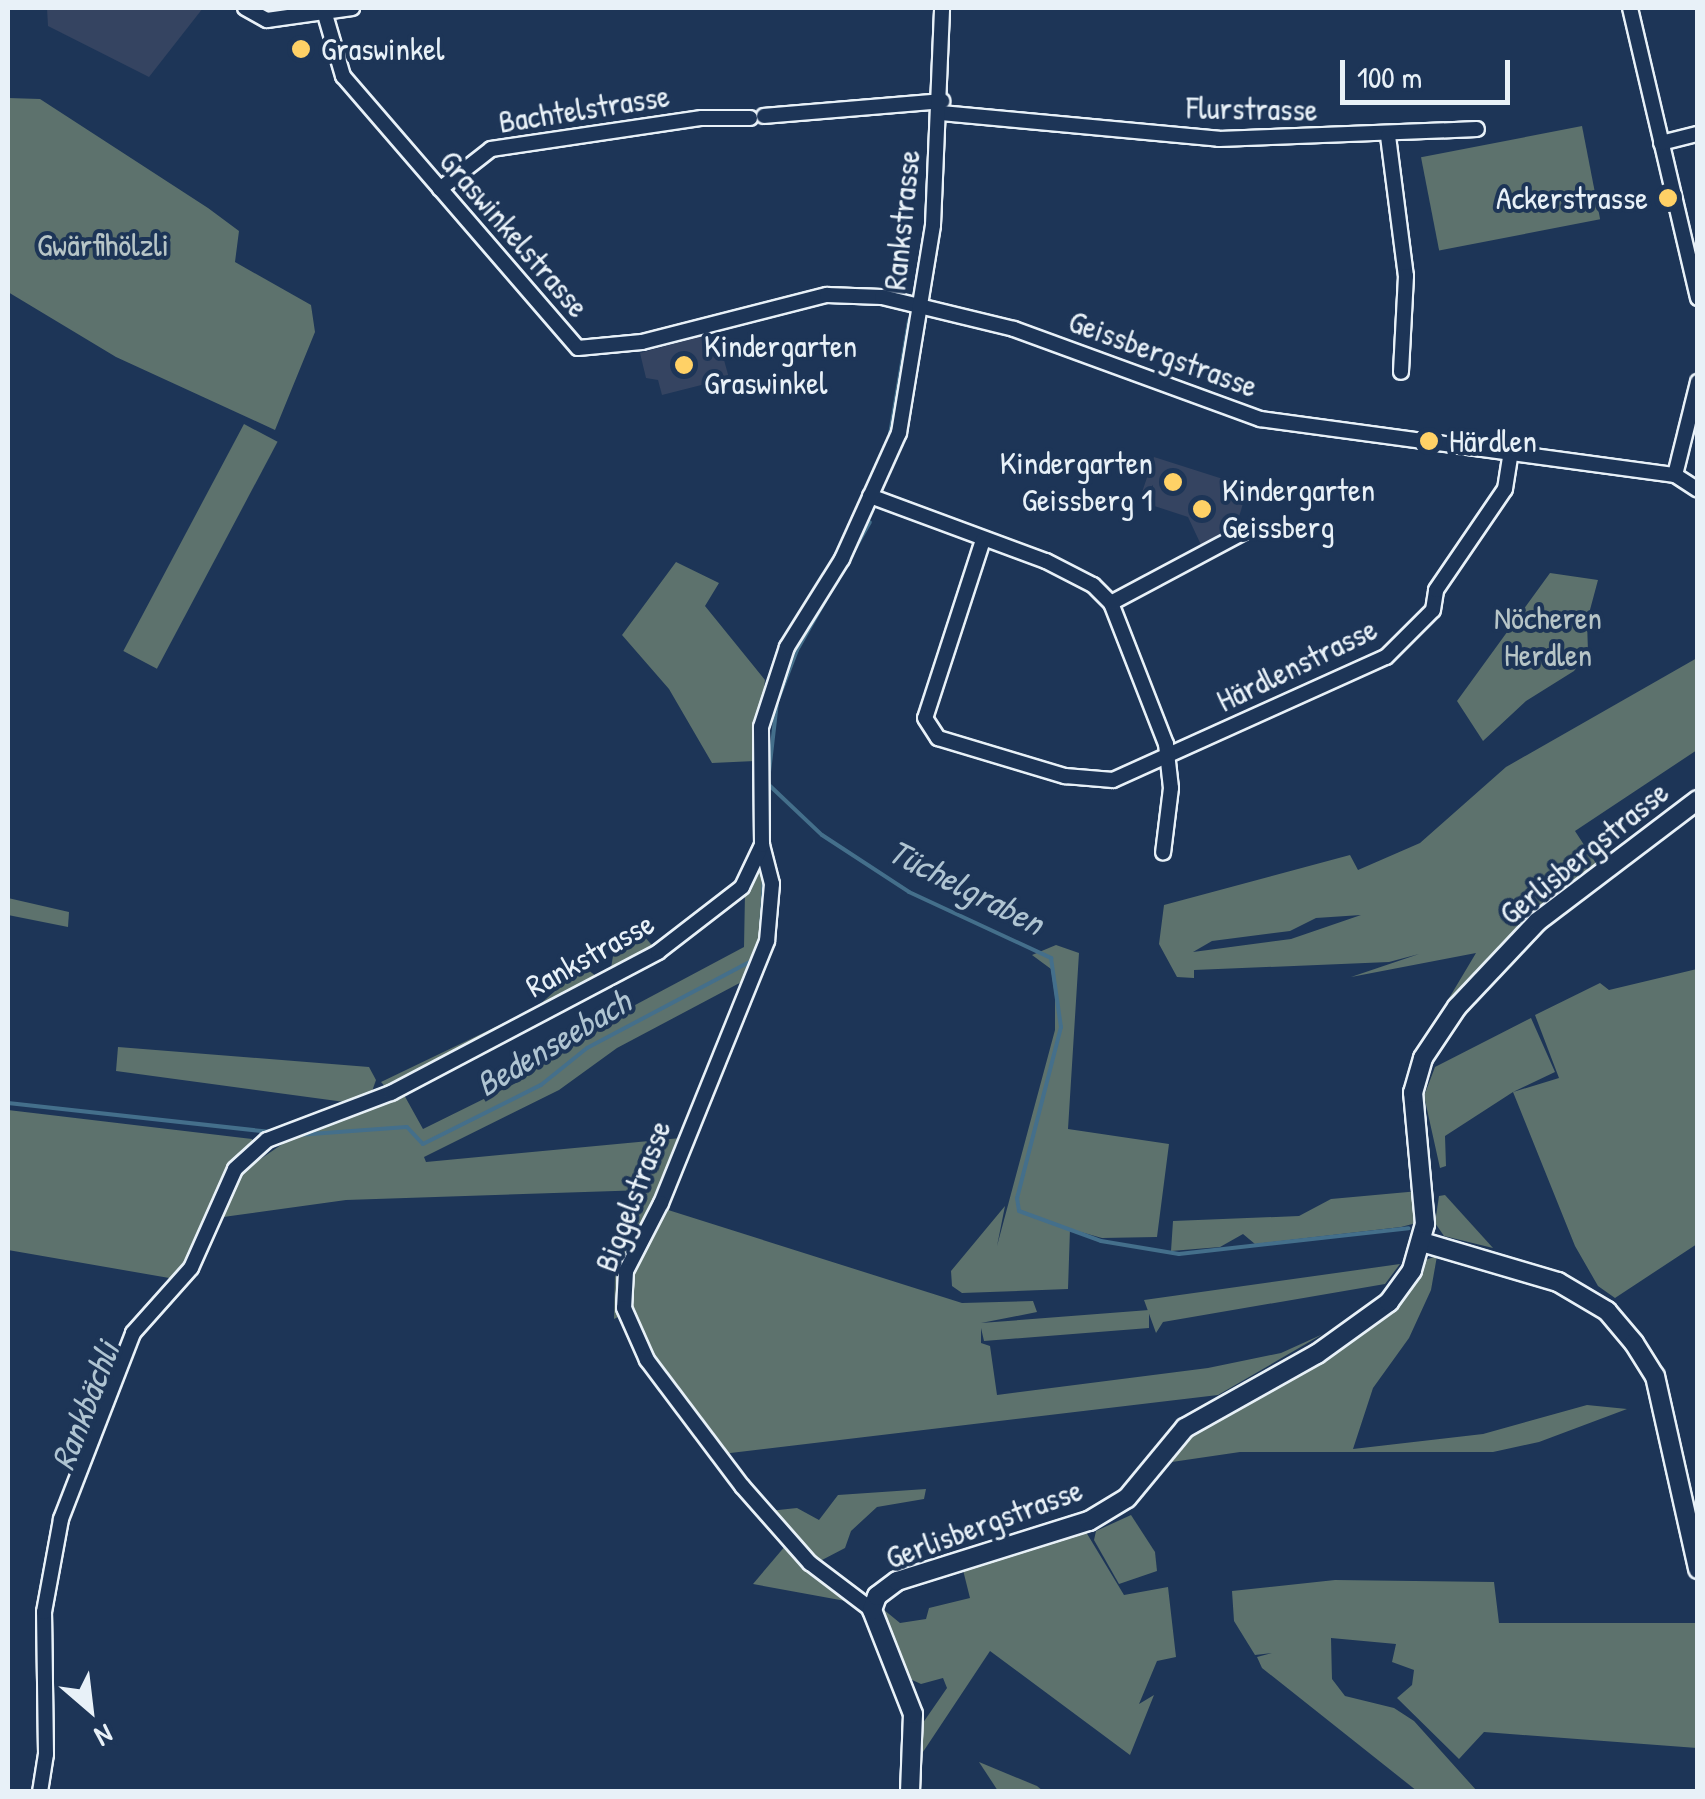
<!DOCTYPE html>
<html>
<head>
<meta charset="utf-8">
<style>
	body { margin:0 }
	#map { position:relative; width:1705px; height:1799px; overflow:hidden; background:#1d3557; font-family:"Patrick Hand",sans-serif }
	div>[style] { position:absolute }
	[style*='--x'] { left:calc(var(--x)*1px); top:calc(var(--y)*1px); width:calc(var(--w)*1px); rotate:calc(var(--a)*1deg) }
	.built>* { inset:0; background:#354461 }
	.green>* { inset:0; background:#5d726d; transform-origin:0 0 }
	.stream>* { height:4px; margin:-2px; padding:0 2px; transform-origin:2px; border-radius:2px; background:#446f8b }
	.roads { filter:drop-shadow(2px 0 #e8f1f8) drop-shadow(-2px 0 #e8f1f8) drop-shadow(0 2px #e8f1f8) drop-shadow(0 -2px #e8f1f8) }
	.minor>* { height:14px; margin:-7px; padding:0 7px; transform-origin:7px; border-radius:7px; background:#1d3557 }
	.tertiary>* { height:18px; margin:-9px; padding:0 9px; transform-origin:9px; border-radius:9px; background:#1d3557 }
	.dots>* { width:28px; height:28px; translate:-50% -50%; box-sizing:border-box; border:5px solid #1d3557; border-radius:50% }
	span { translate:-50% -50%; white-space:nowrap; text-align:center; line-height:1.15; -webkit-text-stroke:8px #1d3557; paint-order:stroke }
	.poi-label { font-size:32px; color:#e8f1f8 }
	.left { translate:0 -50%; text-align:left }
	.right { translate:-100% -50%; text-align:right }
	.street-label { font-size:32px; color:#e8f1f8 }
	.park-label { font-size:32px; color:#b7c5c7 }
	.water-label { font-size:35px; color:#afc4d2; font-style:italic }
	.frame { position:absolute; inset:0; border:10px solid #e8f1f8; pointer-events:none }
	.north { position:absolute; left:40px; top:1659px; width:100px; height:100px; -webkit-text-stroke:8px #1d3557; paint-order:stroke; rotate:152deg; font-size:28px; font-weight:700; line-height:40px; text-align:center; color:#e8f1f8 }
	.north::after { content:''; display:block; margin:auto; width:35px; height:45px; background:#e8f1f8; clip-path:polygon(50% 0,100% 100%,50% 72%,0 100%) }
	.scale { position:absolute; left:1340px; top:60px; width:170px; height:45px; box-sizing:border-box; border:5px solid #e8f1f8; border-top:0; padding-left:12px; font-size:30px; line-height:35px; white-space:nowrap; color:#e8f1f8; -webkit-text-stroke:8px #1d3557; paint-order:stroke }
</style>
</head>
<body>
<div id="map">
	<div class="built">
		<div style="clip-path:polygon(47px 8px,203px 8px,149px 77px,48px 26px)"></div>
		<div style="clip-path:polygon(702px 336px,705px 346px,719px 342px,729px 378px,662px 395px,658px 380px,646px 378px,640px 353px)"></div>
		<div style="clip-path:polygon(1154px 457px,1248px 487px,1235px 530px,1202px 547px,1188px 517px,1139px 501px)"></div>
	</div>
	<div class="green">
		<div style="clip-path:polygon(8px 98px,40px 99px,208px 208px,239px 231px,235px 262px,311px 305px,315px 332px,275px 430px,116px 357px,8px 292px)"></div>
		<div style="left:1582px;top:126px;width:95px;height:164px;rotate:79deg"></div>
		<div style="left:244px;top:424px;width:38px;height:257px;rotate:28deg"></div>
		<div style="clip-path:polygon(676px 562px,719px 583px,705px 606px,765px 680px,755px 761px,712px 763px,669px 689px,622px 635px)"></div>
		<div style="clip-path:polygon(1550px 573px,1598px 580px,1587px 621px,1588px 652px,1574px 671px,1526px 701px,1483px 741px,1457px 701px)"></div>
		<div style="clip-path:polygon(evenodd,1697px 658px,1697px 750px,1575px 831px,1599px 868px,1427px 1035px,1476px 953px,1351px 977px,1419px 954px,1389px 962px,1194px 970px,1194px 978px,1177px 977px,1159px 944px,1164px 905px,1350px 855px,1358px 870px,1420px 843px,1506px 767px,1697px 658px,1361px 915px,1291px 939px,1193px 952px,1212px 941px,1290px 931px,1316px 918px,1361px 915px)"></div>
		<div style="clip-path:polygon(762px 861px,763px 940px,749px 978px,617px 1048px,559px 1090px,424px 1157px,426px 1162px,681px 1138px,658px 1201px,634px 1241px,622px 1315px,614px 1319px,615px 1273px,626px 1229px,646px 1190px,346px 1200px,216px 1218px,243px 1171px,310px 1125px,403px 1093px,423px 1129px,518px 1082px,577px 1036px,744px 947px,745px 893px)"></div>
		<div style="clip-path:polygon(8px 898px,69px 912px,68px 927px,8px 915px)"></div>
		<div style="clip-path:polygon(638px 929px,656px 950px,610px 974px,615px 944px)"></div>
		<div style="clip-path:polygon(1056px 945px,1079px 953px,1068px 1129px,1169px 1144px,1157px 1237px,1102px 1238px,1070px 1229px,1068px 1289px,962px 1293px,952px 1286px,951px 1271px,1005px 1206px,997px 1246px,1030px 1123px,1055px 1030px,1055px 996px,1051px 969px,1032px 955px)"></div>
		<div style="clip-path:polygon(583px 966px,601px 980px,389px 1091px,381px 1082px,537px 1007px)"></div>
		<div style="clip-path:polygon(1697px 969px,1697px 1244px,1615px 1298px,1598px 1286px,1575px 1246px,1513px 1092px,1445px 1136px,1446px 1166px,1440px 1168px,1424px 1096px,1435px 1067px,1531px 1018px,1555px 1072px,1513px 1092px,1559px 1078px,1535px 1015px,1600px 983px,1609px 990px)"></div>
		<div style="clip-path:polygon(118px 1047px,369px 1067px,376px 1080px,370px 1097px,352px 1103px,116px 1071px)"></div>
		<div style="clip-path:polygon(8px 1110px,252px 1139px,254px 1148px,233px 1169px,175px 1279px,8px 1250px)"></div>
		<div style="clip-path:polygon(1419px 1191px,1420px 1222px,1401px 1227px,1255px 1244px,1243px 1234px,1220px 1247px,1171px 1251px,1173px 1221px,1299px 1216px,1331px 1199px)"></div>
		<div style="clip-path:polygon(1445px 1195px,1493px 1248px,1444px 1236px,1435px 1223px,1439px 1196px)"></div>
		<div style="clip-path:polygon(665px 1209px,962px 1303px,1033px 1301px,1037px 1312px,981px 1323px,1149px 1310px,1149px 1328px,984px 1341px,981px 1328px,981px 1343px,990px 1346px,997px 1395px,1208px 1368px,1281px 1353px,1323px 1334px,1218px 1395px,722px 1454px,652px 1360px,630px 1308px,631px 1271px)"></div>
		<div style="clip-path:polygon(1437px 1256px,1431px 1290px,1409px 1338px,1373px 1388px,1353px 1449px,1483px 1434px,1587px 1405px,1627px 1409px,1539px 1442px,1493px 1452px,1240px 1452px,1165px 1463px,1189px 1431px,1391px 1306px,1419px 1280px,1425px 1260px)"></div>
		<div style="clip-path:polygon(1400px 1264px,1385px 1284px,1163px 1322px,1156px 1333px,1144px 1300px)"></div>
		<div style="clip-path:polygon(926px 1489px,924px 1499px,877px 1507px,851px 1531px,845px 1548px,822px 1560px,813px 1560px,769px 1511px,797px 1508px,819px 1520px,838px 1495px)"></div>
		<div style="clip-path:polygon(1131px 1515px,1155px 1552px,1157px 1571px,1119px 1584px,1094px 1540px,1096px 1531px)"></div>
		<div style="clip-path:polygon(1086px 1532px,1124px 1595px,1168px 1587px,1176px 1657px,1157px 1661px,1139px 1704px,1154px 1695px,1130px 1755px,990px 1651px,919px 1758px,918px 1730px,947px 1688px,943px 1678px,921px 1684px,908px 1678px,878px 1605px,900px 1623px,926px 1619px,929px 1608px,970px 1598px,963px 1570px)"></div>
		<div style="clip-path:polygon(786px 1545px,851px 1602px,753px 1584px)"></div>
		<div style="clip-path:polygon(1335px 1580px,1494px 1582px,1499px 1623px,1697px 1623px,1697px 1748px,1484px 1732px,1459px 1759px,1397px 1698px,1412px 1685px,1414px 1670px,1392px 1662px,1396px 1644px,1331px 1638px,1332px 1679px,1345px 1696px,1394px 1708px,1414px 1721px,1477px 1791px,1417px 1791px,1262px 1668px,1257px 1657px,1272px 1653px,1255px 1655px,1234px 1621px,1232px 1591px)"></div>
		<div style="clip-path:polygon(979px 1762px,1037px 1786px,1043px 1791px,998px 1791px)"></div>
	</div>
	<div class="stream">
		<div style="--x:890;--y:434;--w:115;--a:-80.5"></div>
		<div style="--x:768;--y:781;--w:80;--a:-83.5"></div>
		<div style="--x:777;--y:702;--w:56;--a:-69"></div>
		<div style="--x:797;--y:650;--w:147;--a:-60.3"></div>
		<div style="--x:768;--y:784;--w:74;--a:43.4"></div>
		<div style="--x:822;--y:835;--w:104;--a:33.2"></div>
		<div style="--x:909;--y:892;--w:157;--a:24.9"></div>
		<div style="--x:1051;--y:958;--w:70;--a:81.8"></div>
		<div style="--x:1061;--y:1027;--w:177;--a:104.4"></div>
		<div style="--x:1017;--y:1198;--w:13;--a:81"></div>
		<div style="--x:1019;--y:1211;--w:87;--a:20.1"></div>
		<div style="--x:1101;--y:1241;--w:79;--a:9.5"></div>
		<div style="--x:1179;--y:1254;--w:231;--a:-6.4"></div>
		<div style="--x:768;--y:800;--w:31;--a:88"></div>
		<div style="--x:761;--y:932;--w:55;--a:-86.9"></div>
		<div style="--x:8;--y:1103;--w:265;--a:6.3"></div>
		<div style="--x:297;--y:1135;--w:110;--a:-4.2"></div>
		<div style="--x:407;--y:1127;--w:23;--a:47"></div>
		<div style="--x:423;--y:1144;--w:132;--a:-26.6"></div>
		<div style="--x:541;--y:1085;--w:59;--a:-38.8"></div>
		<div style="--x:587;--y:1048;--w:188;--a:-27.9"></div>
	</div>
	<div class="roads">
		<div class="minor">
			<div style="--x:245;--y:8;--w:25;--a:29"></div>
			<div style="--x:267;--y:20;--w:86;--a:-8"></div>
			<div style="--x:1630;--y:8;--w:298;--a:76.8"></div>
			<div style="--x:324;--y:11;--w:68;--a:73.7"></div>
			<div style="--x:343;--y:76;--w:359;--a:49.2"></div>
			<div style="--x:578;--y:348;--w:64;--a:-5.4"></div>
			<div style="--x:642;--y:342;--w:191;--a:-14.3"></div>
			<div style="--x:827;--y:295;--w:55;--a:2.1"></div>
			<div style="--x:882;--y:297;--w:136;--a:13.6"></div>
			<div style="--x:1014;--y:329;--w:262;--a:20.1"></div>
			<div style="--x:1260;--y:419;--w:419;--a:7.7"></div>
			<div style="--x:1675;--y:475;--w:27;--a:33"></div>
			<div style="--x:941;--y:113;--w:279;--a:5.3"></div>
			<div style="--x:1219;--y:139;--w:258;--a:-2.2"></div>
			<div style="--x:764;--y:116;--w:179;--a:-4.8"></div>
			<div style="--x:1388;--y:136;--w:141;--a:82.7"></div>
			<div style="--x:1406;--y:276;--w:96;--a:93"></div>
			<div style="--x:1661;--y:143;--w:38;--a:-14"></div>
			<div style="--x:440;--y:189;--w:65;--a:-38.1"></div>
			<div style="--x:491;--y:149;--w:213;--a:-8.4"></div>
			<div style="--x:702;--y:118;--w:48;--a:0"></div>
			<div style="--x:1675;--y:475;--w:96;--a:-76.1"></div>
			<div style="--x:870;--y:496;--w:188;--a:20.3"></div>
			<div style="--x:1046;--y:561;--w:53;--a:27.1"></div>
			<div style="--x:1093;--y:585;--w:25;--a:45"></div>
			<div style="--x:1111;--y:603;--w:151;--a:68.7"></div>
			<div style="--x:1166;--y:744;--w:44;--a:83.5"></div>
			<div style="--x:1171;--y:788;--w:65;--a:97"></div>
			<div style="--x:983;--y:540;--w:187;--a:108"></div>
			<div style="--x:925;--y:718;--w:24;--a:57"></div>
			<div style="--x:938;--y:738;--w:133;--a:16.7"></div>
			<div style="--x:1065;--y:776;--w:48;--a:4.8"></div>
			<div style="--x:1113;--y:780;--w:299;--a:-24.3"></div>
			<div style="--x:1386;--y:657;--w:66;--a:-45"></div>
			<div style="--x:1433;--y:610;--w:20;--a:-81"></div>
			<div style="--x:1436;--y:590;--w:122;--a:-55.7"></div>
			<div style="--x:1505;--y:489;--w:32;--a:-81"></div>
			<div style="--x:1111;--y:603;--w:151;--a:-28.1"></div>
			<div style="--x:762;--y:845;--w:40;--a:75.6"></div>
			<div style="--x:772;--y:884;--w:57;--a:95"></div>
			<div style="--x:767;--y:941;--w:283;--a:112"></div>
			<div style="--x:661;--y:1203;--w:76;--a:117.2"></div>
			<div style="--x:626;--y:1271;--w:37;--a:93"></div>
			<div style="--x:624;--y:1308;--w:57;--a:66.1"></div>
			<div style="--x:647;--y:1360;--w:158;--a:53"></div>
			<div style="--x:742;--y:1486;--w:103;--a:48.6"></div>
			<div style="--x:810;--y:1563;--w:78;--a:37.2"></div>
			<div style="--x:40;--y:1792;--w:38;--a:-81"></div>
			<div style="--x:46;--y:1754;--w:142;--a:-90.8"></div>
			<div style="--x:44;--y:1612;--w:95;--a:-79.6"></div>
			<div style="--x:61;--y:1519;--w:199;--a:-68.8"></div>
			<div style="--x:133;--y:1333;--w:87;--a:-48.3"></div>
			<div style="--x:191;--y:1268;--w:108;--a:-66"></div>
			<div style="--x:235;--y:1169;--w:43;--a:-42.2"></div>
			<div style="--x:267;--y:1140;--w:133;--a:-20.8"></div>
			<div style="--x:391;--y:1093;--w:302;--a:-27.8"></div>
			<div style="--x:658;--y:952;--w:106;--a:-37.7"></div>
			<div style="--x:742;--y:887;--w:47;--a:-64.5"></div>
			<div style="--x:762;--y:845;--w:118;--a:-90.5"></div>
			<div style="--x:761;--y:727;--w:84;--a:-72"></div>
			<div style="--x:787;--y:647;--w:104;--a:-58"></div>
			<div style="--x:842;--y:559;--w:138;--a:-65.7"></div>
			<div style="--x:899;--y:433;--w:211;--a:-80.7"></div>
			<div style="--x:933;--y:225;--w:217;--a:-87.6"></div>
		</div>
		<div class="tertiary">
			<div style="--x:1422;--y:1242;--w:142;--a:16.4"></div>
			<div style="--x:1558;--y:1282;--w:57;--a:30.6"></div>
			<div style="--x:1607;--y:1311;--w:42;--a:49.8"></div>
			<div style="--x:1634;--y:1343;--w:39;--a:58"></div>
			<div style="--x:1655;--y:1376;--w:198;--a:77.4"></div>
			<div style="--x:910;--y:1792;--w:78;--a:-87.8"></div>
			<div style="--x:913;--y:1714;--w:112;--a:-111.5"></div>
			<div style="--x:872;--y:1610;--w:15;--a:-70"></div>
			<div style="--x:877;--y:1596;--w:25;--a:-37"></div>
			<div style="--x:897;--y:1581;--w:201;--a:-17.4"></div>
			<div style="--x:1089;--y:1521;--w:44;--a:-31.2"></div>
			<div style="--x:1127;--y:1498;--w:91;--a:-50.4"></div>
			<div style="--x:1185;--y:1428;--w:151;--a:-29.3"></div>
			<div style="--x:1317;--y:1354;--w:89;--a:-35.8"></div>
			<div style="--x:1389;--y:1302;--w:39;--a:-54"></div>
			<div style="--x:1412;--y:1270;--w:48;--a:-74.2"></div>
			<div style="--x:1425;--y:1224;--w:132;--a:-95.2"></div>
			<div style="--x:1413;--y:1093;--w:36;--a:-74"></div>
			<div style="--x:1423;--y:1058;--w:61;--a:-56.3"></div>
			<div style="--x:1457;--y:1007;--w:117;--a:-46.7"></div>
			<div style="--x:1537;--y:922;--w:202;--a:-37.2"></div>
		</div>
	</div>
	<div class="dots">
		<div style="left:301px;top:49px;background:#ffd166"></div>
		<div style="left:1668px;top:198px;background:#ffd166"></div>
		<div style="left:684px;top:365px;background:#ffd166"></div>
		<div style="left:1429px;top:441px;background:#ffd166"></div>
		<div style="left:1173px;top:482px;background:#ffd166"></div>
		<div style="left:1202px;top:509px;background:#ffd166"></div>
	</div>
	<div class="poi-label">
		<span class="left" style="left:321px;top:49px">Graswinkel</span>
		<span class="right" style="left:1648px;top:198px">Ackerstrasse</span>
		<span class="left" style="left:704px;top:365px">Kindergarten<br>Graswinkel</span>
		<span class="left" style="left:1449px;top:441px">Härdlen</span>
		<span class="right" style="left:1153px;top:482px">Kindergarten<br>Geissberg 1</span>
		<span class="left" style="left:1222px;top:509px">Kindergarten<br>Geissberg</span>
	</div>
	<div class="street-label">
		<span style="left:584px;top:109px;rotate:-9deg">Bachtelstrasse</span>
		<span style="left:1252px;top:109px;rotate:1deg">Flurstrasse</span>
		<span style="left:902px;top:220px;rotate:-84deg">Rankstrasse</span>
		<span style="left:514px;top:234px;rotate:49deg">Graswinkelstrasse</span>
		<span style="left:1163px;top:354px;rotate:20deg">Geissbergstrasse</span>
		<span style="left:1297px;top:665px;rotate:-26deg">Härdlenstrasse</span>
		<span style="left:1584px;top:853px;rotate:-39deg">Gerlisbergstrasse</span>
		<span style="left:590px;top:955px;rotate:-29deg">Rankstrasse</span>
		<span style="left:633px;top:1196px;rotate:-69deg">Biggelstrasse</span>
		<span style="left:984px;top:1524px;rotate:-20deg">Gerlisbergstrasse</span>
	</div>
	<div class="park-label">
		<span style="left:103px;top:245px">Gwärfihölzli</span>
		<span style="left:1548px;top:637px">Nöcheren<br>Herdlen</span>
	</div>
	<div class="water-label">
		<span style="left:966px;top:887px;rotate:27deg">Tüchelgraben</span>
		<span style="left:553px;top:1043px;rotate:-31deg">Bedenseebach</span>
		<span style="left:85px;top:1406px;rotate:-69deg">Rankbächli</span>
	</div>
	<div class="frame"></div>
	<div class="north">N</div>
	<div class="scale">100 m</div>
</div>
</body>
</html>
